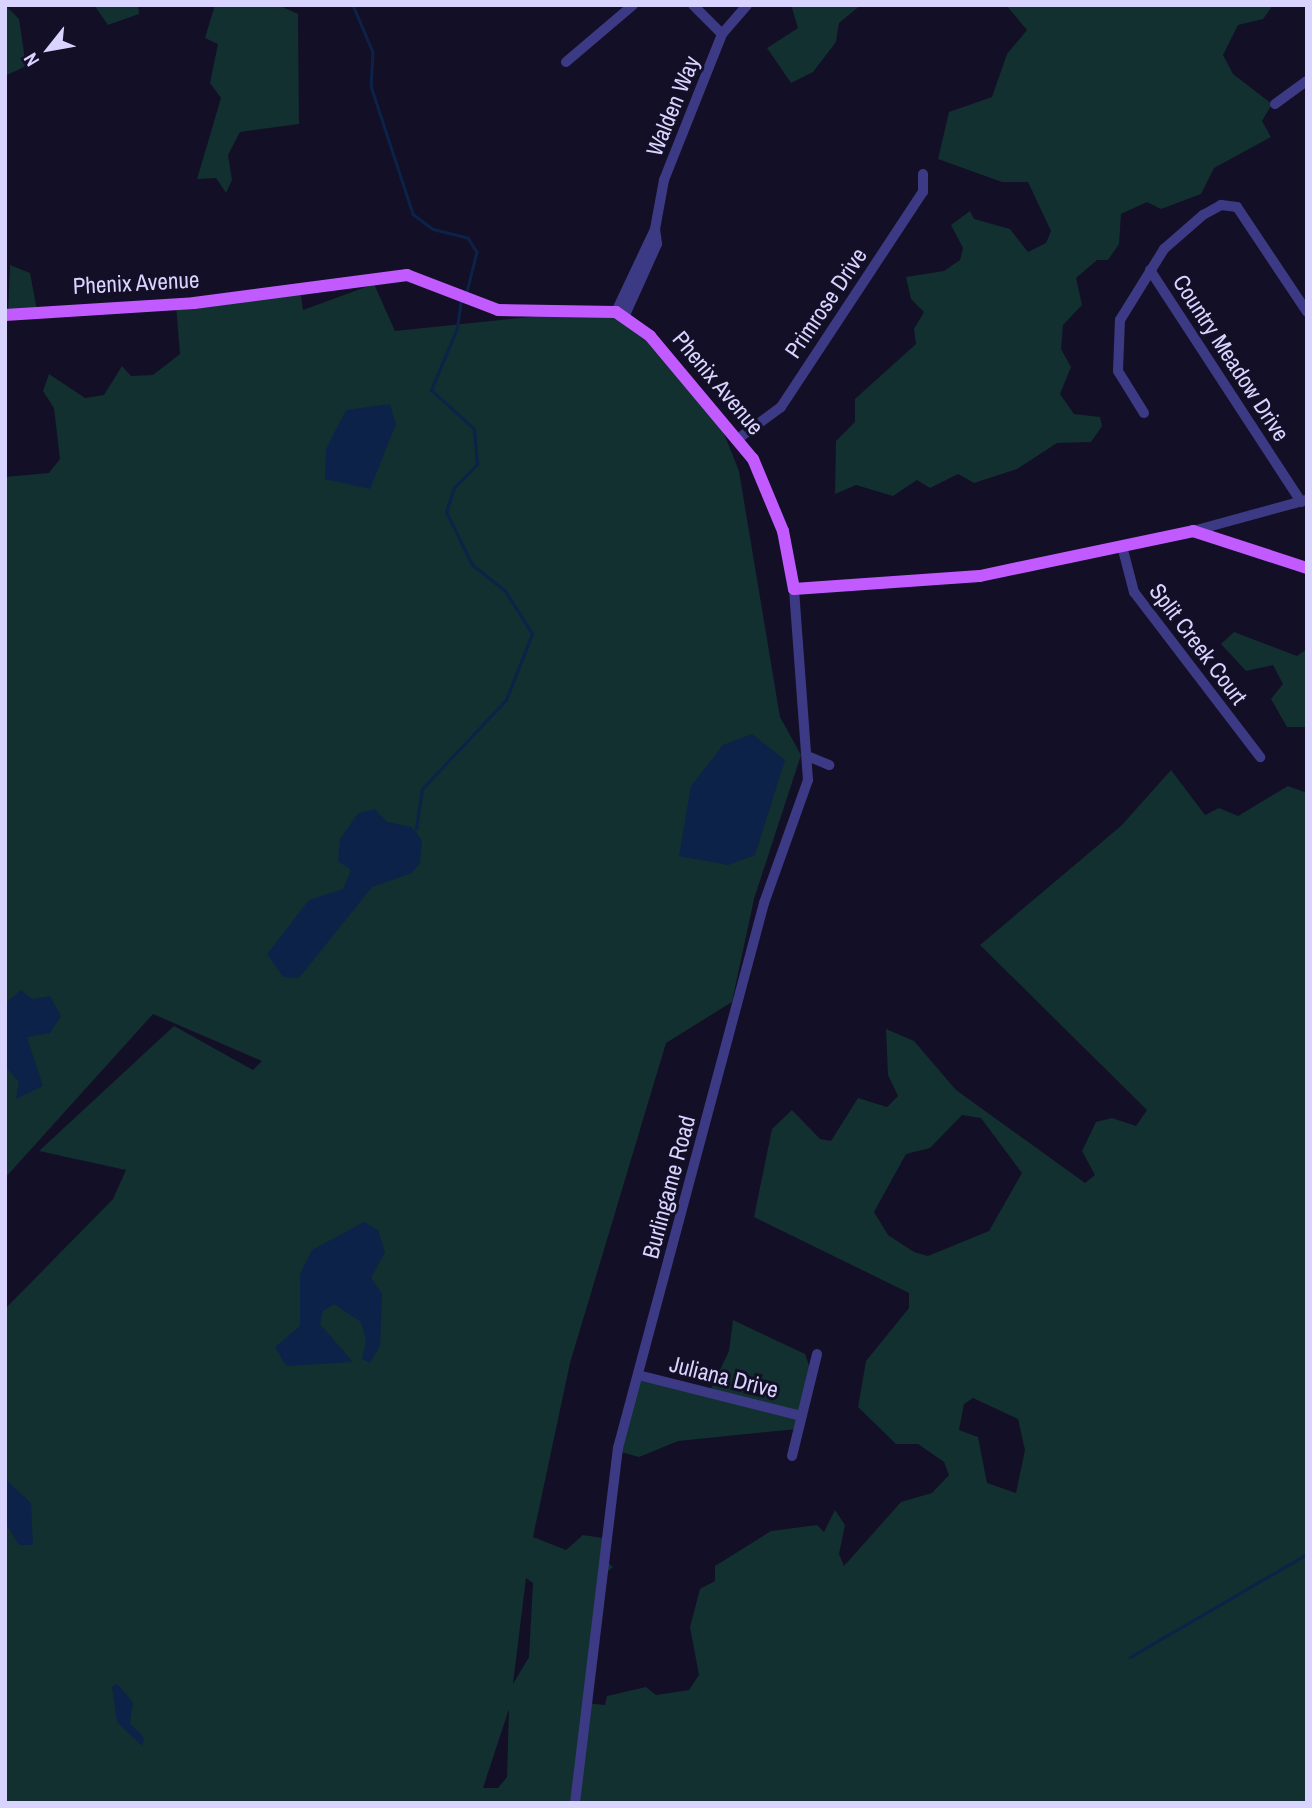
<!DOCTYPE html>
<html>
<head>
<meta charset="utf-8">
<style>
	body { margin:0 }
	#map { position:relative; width:1312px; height:1808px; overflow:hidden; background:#130f26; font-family:"Archivo Narrow",sans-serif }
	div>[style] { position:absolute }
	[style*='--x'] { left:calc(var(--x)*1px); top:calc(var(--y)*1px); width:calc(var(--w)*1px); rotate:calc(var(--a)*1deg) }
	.green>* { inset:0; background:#12302f }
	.water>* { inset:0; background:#0c2248 }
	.stream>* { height:2.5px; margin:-1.25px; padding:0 1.25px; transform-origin:1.25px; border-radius:1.25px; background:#0c2248 }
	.minor>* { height:10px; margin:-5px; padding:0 5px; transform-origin:5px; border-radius:5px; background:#3d3a85 }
	.major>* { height:12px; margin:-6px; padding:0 6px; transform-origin:6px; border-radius:6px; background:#c25bff }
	span { translate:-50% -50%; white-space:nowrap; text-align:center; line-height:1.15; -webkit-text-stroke:6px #130f26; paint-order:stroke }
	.street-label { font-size:23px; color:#d9d4ff }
	.frame { position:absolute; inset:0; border:7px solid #d9d4ff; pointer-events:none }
	.north { position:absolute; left:14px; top:14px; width:70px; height:70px; -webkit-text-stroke:5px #130f26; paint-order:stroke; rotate:239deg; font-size:19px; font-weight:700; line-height:28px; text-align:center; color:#d9d4ff }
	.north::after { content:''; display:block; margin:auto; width:24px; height:32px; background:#d9d4ff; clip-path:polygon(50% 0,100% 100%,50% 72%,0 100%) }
</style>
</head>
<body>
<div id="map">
	<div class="green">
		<div style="clip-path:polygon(5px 5px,19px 19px,26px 66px,5px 76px)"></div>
		<div style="clip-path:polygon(94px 5px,138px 5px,139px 14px,108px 25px)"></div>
		<div style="clip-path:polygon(215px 5px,278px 5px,298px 14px,299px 124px,240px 132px,228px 155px,232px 180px,226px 193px,216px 178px,197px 179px,221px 98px,210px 83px,218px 44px,205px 38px)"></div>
		<div style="clip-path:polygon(791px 5px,861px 5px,839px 23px,836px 42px,813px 72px,791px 83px,767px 48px,798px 28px)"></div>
		<div style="clip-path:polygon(1006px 5px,1273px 5px,1263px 19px,1238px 25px,1223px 55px,1233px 74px,1272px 104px,1262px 121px,1271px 137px,1214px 168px,1201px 194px,1161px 209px,1147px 202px,1121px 214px,1119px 244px,1108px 260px,1097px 260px,1076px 278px,1082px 305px,1063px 325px,1061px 349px,1071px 367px,1060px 394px,1074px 414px,1100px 417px,1102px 426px,1091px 442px,1057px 443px,1017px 469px,974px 483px,958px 474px,930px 488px,917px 480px,893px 496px,856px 485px,835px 494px,836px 441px,855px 422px,855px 399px,916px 344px,914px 329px,924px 312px,911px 299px,906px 277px,944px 271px,960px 260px,963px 248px,951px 225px,970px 211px,974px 219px,1010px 229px,1028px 252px,1046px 243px,1051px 231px,1028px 182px,1002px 182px,938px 159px,949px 112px,992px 97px,1007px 54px,1027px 30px)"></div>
		<div style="clip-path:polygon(10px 265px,30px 273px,37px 310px,8px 315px)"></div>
		<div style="clip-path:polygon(evenodd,374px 284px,395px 331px,607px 309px,648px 342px,719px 421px,739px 471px,780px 717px,801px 755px,754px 899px,732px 1002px,666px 1043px,570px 1363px,533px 1537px,566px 1550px,583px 1535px,603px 1538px,601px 1556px,613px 1567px,598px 1579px,585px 1703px,605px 1705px,607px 1696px,646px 1687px,656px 1695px,689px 1690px,699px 1675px,690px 1627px,700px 1589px,715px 1581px,715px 1566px,771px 1531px,817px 1525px,824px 1532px,835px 1510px,845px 1525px,839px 1554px,844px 1566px,901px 1502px,932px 1493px,949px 1475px,944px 1462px,918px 1444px,896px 1444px,858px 1407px,866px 1361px,909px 1308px,909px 1293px,754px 1217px,772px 1129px,792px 1110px,820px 1139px,831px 1141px,858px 1098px,887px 1107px,898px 1096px,888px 1075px,886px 1029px,914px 1041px,956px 1090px,1085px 1183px,1095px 1175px,1082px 1151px,1096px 1122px,1112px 1118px,1136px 1126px,1147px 1110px,980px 945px,1121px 826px,1171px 770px,1205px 815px,1219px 808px,1238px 816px,1288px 786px,1307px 793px,1307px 1803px,5px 1803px,5px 1309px,113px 1199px,126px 1170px,39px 1151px,174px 1026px,253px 1070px,262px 1061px,153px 1014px,5px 1178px,5px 477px,49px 473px,60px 459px,54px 408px,43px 391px,49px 374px,85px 398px,104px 395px,122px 366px,131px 376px,153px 375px,180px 354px,176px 305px,300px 288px,303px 310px,374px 284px,962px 1115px,981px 1118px,1022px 1173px,989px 1231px,928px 1256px,914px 1252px,888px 1235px,874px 1212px,906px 1154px,930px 1148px,962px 1115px,374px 284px,973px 1398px,1018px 1419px,1025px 1450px,1016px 1493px,987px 1483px,978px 1437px,959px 1430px,964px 1404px,973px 1398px,374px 284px,526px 1578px,533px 1583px,529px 1657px,513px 1684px,526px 1578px,374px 284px,509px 1709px,507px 1777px,498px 1788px,483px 1788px,509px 1709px)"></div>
		<div style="clip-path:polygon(1234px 632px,1297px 656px,1307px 649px,1307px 727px,1287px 727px,1271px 699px,1283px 684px,1273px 665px,1246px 671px,1221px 644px)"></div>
		<div style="clip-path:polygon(733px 1320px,805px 1354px,811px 1371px,797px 1429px,678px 1441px,639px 1457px,617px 1451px,637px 1376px,709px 1393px,729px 1351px)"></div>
	</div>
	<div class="water">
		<div style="clip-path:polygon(390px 404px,396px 424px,370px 489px,325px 479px,326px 449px,346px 410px)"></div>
		<div style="clip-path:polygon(752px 734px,785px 760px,755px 855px,728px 865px,679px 856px,691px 786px,723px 745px)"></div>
		<div style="clip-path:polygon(375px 809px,387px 822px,412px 827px,422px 840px,420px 863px,412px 873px,372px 887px,299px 978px,283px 977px,267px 954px,309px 900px,343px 889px,351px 870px,338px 861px,340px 839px,358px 813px)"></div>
		<div style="clip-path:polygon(21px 990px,32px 999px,50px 996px,61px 1016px,50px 1033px,27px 1037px,43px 1086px,16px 1099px,19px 1082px,5px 1066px,5px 1004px)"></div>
		<div style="clip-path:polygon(364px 1222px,378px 1230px,385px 1252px,371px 1278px,382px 1294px,380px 1346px,370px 1363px,362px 1359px,366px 1340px,361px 1322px,334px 1304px,323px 1311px,320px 1324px,353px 1362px,286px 1366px,275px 1347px,300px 1326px,300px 1274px,312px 1250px)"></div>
		<div style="clip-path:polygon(5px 1479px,31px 1503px,33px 1545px,19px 1545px,5px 1522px)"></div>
		<div style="clip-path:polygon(117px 1684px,133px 1702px,130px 1723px,144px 1738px,142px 1746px,117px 1722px,112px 1687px)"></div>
	</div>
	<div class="stream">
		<div style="--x:353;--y:5;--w:51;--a:66.9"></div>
		<div style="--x:373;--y:52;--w:34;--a:93"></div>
		<div style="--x:371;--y:86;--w:135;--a:71.8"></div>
		<div style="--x:413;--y:214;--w:25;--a:37"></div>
		<div style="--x:433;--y:229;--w:36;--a:14"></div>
		<div style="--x:468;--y:238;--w:17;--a:57"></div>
		<div style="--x:477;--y:252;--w:41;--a:104"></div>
		<div style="--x:416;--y:829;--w:40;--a:-81.5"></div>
		<div style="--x:422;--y:789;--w:122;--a:-46.7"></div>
		<div style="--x:506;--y:700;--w:71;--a:-68.5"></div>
		<div style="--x:532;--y:634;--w:51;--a:-122.1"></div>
		<div style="--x:505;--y:591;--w:42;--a:-141.8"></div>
		<div style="--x:472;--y:565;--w:59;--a:-116.1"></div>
		<div style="--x:446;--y:512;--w:25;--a:-72"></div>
		<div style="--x:454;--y:488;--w:33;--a:-46"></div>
		<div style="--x:477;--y:464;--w:35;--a:-95"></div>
		<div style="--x:474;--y:429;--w:58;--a:-137.8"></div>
		<div style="--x:431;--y:390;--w:67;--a:-67.2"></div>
		<div style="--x:457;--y:328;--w:27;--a:-82"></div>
		<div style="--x:1130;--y:1657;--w:205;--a:-30.2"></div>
	</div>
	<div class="minor">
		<div style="--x:693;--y:5;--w:41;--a:45"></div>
		<div style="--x:566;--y:62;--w:88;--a:-40.4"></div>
		<div style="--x:1275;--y:104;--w:39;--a:-36"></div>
		<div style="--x:655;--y:229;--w:50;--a:-79.6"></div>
		<div style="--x:664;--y:180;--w:157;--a:-68.3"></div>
		<div style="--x:722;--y:34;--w:38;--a:-49"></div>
		<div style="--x:1150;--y:270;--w:277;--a:56.9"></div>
		<div style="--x:616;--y:312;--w:92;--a:-64.8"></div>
		<div style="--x:655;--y:229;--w:15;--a:82"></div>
		<div style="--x:657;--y:244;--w:80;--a:114.3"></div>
		<div style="--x:1144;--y:413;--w:49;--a:-121.8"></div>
		<div style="--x:1118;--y:371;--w:51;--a:-87.8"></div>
		<div style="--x:1120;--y:320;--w:84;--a:-58.2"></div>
		<div style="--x:1164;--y:249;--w:52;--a:-41.1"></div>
		<div style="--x:1203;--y:215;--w:21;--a:-29"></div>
		<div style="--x:1221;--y:205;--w:16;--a:7"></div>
		<div style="--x:1237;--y:207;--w:126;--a:56.3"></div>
		<div style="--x:739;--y:438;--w:52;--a:-36.4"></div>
		<div style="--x:781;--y:407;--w:258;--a:-56.6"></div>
		<div style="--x:923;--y:192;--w:18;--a:-90"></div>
		<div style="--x:1193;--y:531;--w:117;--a:-15.3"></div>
		<div style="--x:1122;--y:546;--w:48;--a:75.4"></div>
		<div style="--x:1134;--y:592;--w:208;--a:52.6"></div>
		<div style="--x:810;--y:757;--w:21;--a:23"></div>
		<div style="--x:638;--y:1375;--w:168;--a:14.1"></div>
		<div style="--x:792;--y:1456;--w:105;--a:-76.2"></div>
		<div style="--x:575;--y:1803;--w:358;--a:-83.1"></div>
		<div style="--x:618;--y:1448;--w:564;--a:-75"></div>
		<div style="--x:764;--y:903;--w:131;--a:-70.3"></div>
		<div style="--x:808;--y:780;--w:192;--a:-94.2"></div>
	</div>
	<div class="major">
		<div style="--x:5;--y:315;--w:189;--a:-3.6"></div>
		<div style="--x:194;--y:303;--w:215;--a:-7.5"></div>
		<div style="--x:407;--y:275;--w:97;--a:21"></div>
		<div style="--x:498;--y:310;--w:118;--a:1"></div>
		<div style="--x:616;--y:312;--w:42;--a:35.2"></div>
		<div style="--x:650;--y:336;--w:160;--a:50.1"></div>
		<div style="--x:753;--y:459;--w:78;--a:67.4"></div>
		<div style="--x:783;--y:531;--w:59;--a:79.3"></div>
		<div style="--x:794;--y:589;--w:186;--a:-4"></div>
		<div style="--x:980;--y:576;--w:218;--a:-11.9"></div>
		<div style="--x:1193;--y:531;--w:120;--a:18"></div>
	</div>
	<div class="street-label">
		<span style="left:673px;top:106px;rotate:-68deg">Walden Way</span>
		<span style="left:136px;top:283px;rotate:-3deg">Phenix Avenue</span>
		<span style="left:826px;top:303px;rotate:-56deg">Primrose Drive</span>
		<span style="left:1231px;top:358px;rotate:57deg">Country Meadow Drive</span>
		<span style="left:718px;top:383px;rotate:50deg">Phenix Avenue</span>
		<span style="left:1198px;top:644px;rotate:53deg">Split Creek Court</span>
		<span style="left:669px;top:1187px;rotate:-75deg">Burlingame Road</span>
		<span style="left:724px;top:1377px;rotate:14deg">Juliana Drive</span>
	</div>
	<div class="frame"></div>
	<div class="north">N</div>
</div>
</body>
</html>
